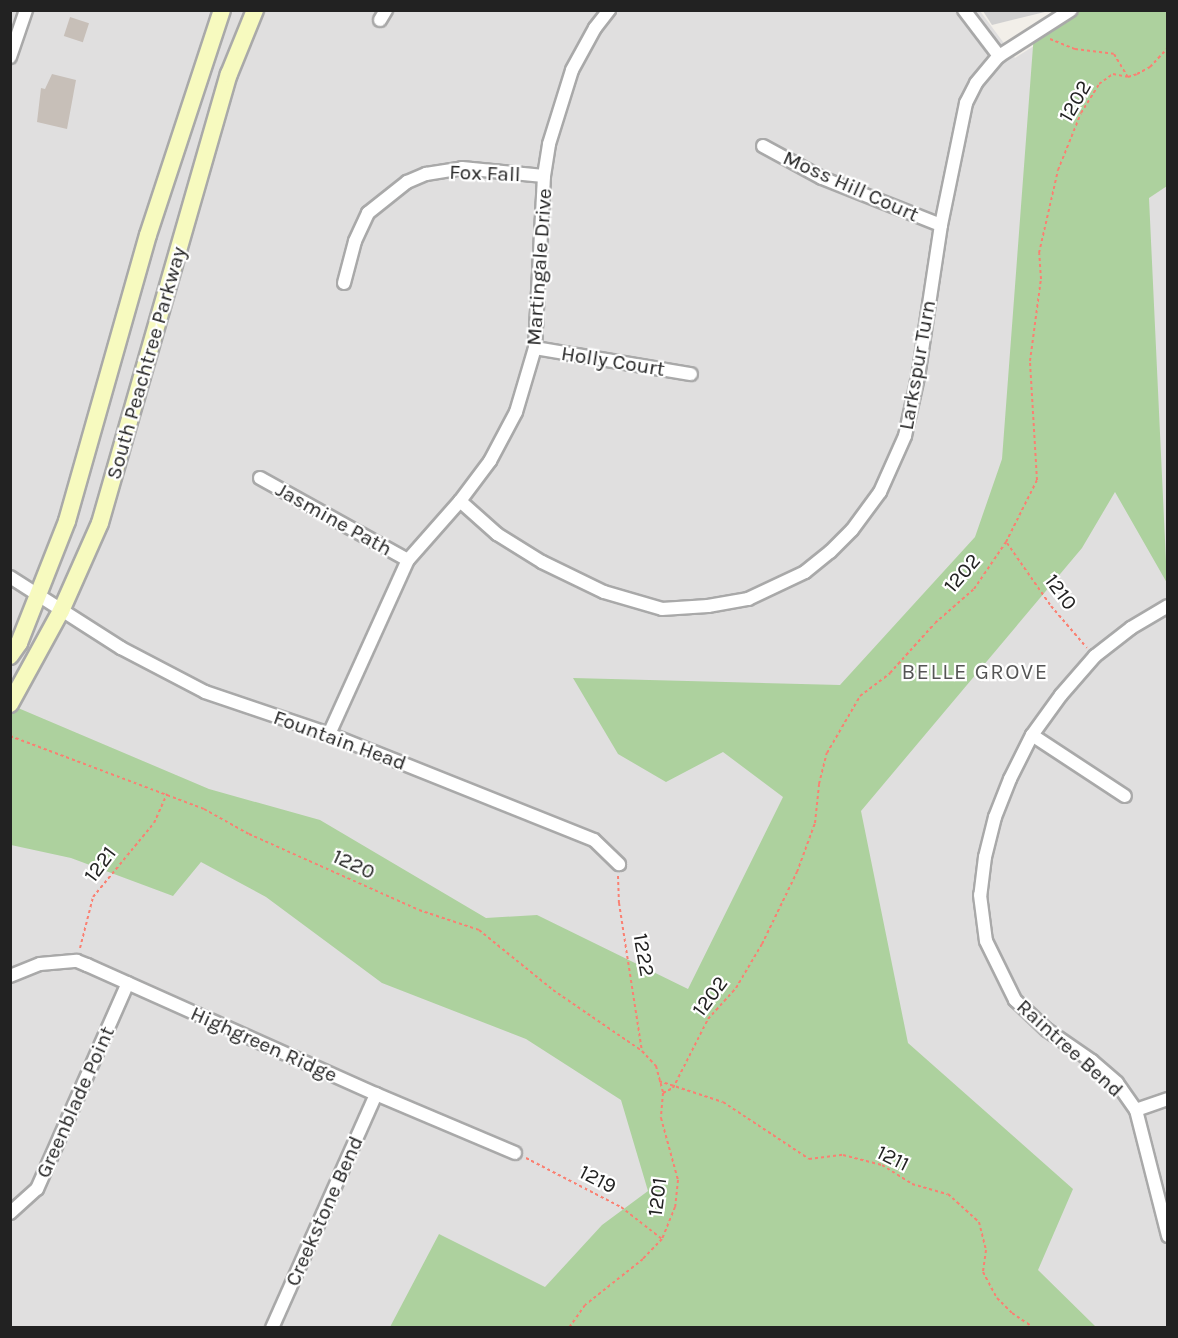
<!DOCTYPE html>
<html>
<head>
<meta charset="utf-8">
<style>
	body { margin:0 }
	#map { position:relative; width:1178px; height:1338px; overflow:hidden; background:#f2efe9; font-family:Karla,sans-serif }
	div>[style] { position:absolute }
	[style*='--x'] { left:calc(var(--x)*1px); top:calc(var(--y)*1px); width:calc(var(--w)*1px); rotate:calc(var(--a)*1deg) }
	.residential>* { inset:0; background:#e0dfdf }
	.religious>* { inset:0; background:#d0d0d0 }
	.forest>* { inset:0; background:#add19e }
	.building>* { inset:0; background:#c7bfb8; transform-origin:0 0 }
	.path>* { height:2px; margin-top:-1px; transform-origin:0; background:repeating-linear-gradient(90deg,#fa8072 0 3px,transparent 0 6px) }
	.roads { filter:drop-shadow(2px 0 #a9a9a9) drop-shadow(-2px 0 #a9a9a9) drop-shadow(0 2px #a9a9a9) drop-shadow(0 -2px #a9a9a9) }
	.minor>* { height:12px; margin:-6px; padding:0 6px; transform-origin:6px; border-radius:6px; background:#fff }
	.secondary>* { height:16px; margin:-8px; padding:0 8px; transform-origin:8px; border-radius:8px; background:#f7fabf }
	span { translate:-50% -50%; white-space:nowrap; text-align:center; line-height:1.15; -webkit-text-stroke:4.5px #fff; paint-order:stroke }
	.street-label { font-size:21px; color:#222 }
	.neighbourhood-label { font-size:22px; color:#555; letter-spacing:1.5px }
	.frame { position:absolute; inset:0; border:12px solid #222; pointer-events:none }
</style>
</head>
<body>
<div id="map">
	<div class="residential">
		<div style="clip-path:polygon(10px 11px,980px 11px,1015px 58px,1090px 11px,1167px 11px,1167px 1327px,11px 1327px)"></div>
	</div>
	<div class="religious">
		<div style="clip-path:polygon(983px 11px,1049px 11px,992px 25px)"></div>
	</div>
	<div class="forest">
		<div style="clip-path:polygon(1071px 11px,1167px 11px,1167px 186px,1149px 198px,1167px 583px,1115px 492px,1082px 548px,861px 811px,908px 1043px,1073px 1189px,1038px 1270px,1096px 1327px,390px 1327px,439px 1234px,545px 1287px,602px 1225px,648px 1191px,621px 1100px,526px 1039px,382px 983px,266px 897px,201px 862px,173px 896px,71px 858px,11px 845px,11px 705px,209px 789px,320px 820px,486px 918px,537px 915px,688px 989px,783px 797px,723px 752px,666px 782px,618px 754px,573px 678px,840px 685px,975px 537px,1002px 459px,1034px 33px)"></div>
	</div>
	<div class="building">
		<div style="left:70px;top:17px;width:20px;height:20px;rotate:18deg"></div>
		<div style="clip-path:polygon(52px 74px,76px 80px,67px 129px,37px 122px,41px 88px,45px 89px)"></div>
	</div>
	<div class="path">
		<div style="--x:1050;--y:39;--w:27;--a:22"></div>
		<div style="--x:1075;--y:49;--w:39;--a:7"></div>
		<div style="--x:1114;--y:54;--w:27;--a:59"></div>
		<div style="--x:1007;--y:543;--w:77;--a:55.1"></div>
		<div style="--x:1051;--y:606;--w:55;--a:49.4"></div>
		<div style="--x:10;--y:736;--w:207;--a:20.6"></div>
		<div style="--x:204;--y:809;--w:51;--a:29.1"></div>
		<div style="--x:249;--y:834;--w:186;--a:24.1"></div>
		<div style="--x:419;--y:910;--w:63;--a:18.4"></div>
		<div style="--x:479;--y:930;--w:95;--a:39"></div>
		<div style="--x:553;--y:990;--w:108;--a:34.4"></div>
		<div style="--x:642;--y:1051;--w:21;--a:47"></div>
		<div style="--x:656;--y:1066;--w:28;--a:75"></div>
		<div style="--x:663;--y:1093;--w:25;--a:95"></div>
		<div style="--x:661;--y:1118;--w:64;--a:74.7"></div>
		<div style="--x:678;--y:1180;--w:27;--a:96"></div>
		<div style="--x:675;--y:1207;--w:35;--a:112"></div>
		<div style="--x:662;--y:1239;--w:28;--a:134"></div>
		<div style="--x:643;--y:1259;--w:74;--a:141.6"></div>
		<div style="--x:585;--y:1305;--w:28;--a:125"></div>
		<div style="--x:618;--y:876;--w:27;--a:88"></div>
		<div style="--x:619;--y:903;--w:150;--a:81.2"></div>
		<div style="--x:80;--y:948;--w:53;--a:-75.7"></div>
		<div style="--x:93;--y:897;--w:96;--a:-50.5"></div>
		<div style="--x:154;--y:823;--w:32;--a:-66"></div>
		<div style="--x:659;--y:1081;--w:67;--a:18.2"></div>
		<div style="--x:723;--y:1102;--w:103;--a:33.5"></div>
		<div style="--x:809;--y:1159;--w:34;--a:-7"></div>
		<div style="--x:843;--y:1155;--w:40;--a:14.4"></div>
		<div style="--x:882;--y:1165;--w:36;--a:32"></div>
		<div style="--x:912;--y:1184;--w:37;--a:16"></div>
		<div style="--x:948;--y:1194;--w:42;--a:42.1"></div>
		<div style="--x:979;--y:1222;--w:29;--a:76"></div>
		<div style="--x:986;--y:1250;--w:22;--a:98"></div>
		<div style="--x:983;--y:1272;--w:30;--a:62"></div>
		<div style="--x:997;--y:1298;--w:21;--a:45"></div>
		<div style="--x:1012;--y:1313;--w:27;--a:34"></div>
		<div style="--x:663;--y:1093;--w:11;--a:-27"></div>
		<div style="--x:673;--y:1088;--w:77;--a:-63.1"></div>
		<div style="--x:708;--y:1019;--w:42;--a:-47.9"></div>
		<div style="--x:736;--y:988;--w:51;--a:-59.4"></div>
		<div style="--x:762;--y:944;--w:80;--a:-64.1"></div>
		<div style="--x:797;--y:872;--w:52;--a:-69.8"></div>
		<div style="--x:815;--y:823;--w:39;--a:-84"></div>
		<div style="--x:819;--y:784;--w:32;--a:-76"></div>
		<div style="--x:827;--y:753;--w:66;--a:-59.9"></div>
		<div style="--x:860;--y:696;--w:38;--a:-37"></div>
		<div style="--x:890;--y:673;--w:67;--a:-48"></div>
		<div style="--x:935;--y:623;--w:52;--a:-41.1"></div>
		<div style="--x:974;--y:589;--w:57;--a:-55.8"></div>
		<div style="--x:1006;--y:542;--w:69;--a:-63.4"></div>
		<div style="--x:1037;--y:480;--w:119;--a:-93.4"></div>
		<div style="--x:1030;--y:361;--w:83;--a:-82.4"></div>
		<div style="--x:1041;--y:279;--w:26;--a:-94"></div>
		<div style="--x:1039;--y:253;--w:85;--a:-77.1"></div>
		<div style="--x:1058;--y:170;--w:61;--a:-68"></div>
		<div style="--x:1081;--y:113;--w:34;--a:-58"></div>
		<div style="--x:1099;--y:84;--w:17;--a:-36"></div>
		<div style="--x:1113;--y:74;--w:15;--a:11"></div>
		<div style="--x:1128;--y:77;--w:9;--a:-18"></div>
		<div style="--x:1137;--y:74;--w:15;--a:-28"></div>
		<div style="--x:1150;--y:67;--w:26;--a:-47"></div>
		<div style="--x:526;--y:1158;--w:107;--a:27.3"></div>
		<div style="--x:621;--y:1207;--w:52;--a:38"></div>
	</div>
	<div class="roads">
		<div class="minor">
			<div style="--x:964;--y:10;--w:58;--a:52.7"></div>
			<div style="--x:380;--y:20;--w:12;--a:-59"></div>
			<div style="--x:10;--y:57;--w:50;--a:-71.2"></div>
			<div style="--x:763;--y:146;--w:67;--a:28.5"></div>
			<div style="--x:822;--y:178;--w:128;--a:21.6"></div>
			<div style="--x:344;--y:283;--w:43;--a:-75.3"></div>
			<div style="--x:355;--y:241;--w:31;--a:-65"></div>
			<div style="--x:368;--y:213;--w:50;--a:-38.5"></div>
			<div style="--x:407;--y:182;--w:21;--a:-23"></div>
			<div style="--x:426;--y:174;--w:36;--a:-9"></div>
			<div style="--x:462;--y:168;--w:82;--a:5.6"></div>
			<div style="--x:535;--y:348;--w:158;--a:9.5"></div>
			<div style="--x:260;--y:478;--w:169;--a:29"></div>
			<div style="--x:460;--y:501;--w:50;--a:41.7"></div>
			<div style="--x:497;--y:534;--w:53;--a:31.9"></div>
			<div style="--x:542;--y:562;--w:69;--a:25.8"></div>
			<div style="--x:604;--y:592;--w:60;--a:16.3"></div>
			<div style="--x:662;--y:609;--w:46;--a:-3.7"></div>
			<div style="--x:708;--y:606;--w:41;--a:-9.9"></div>
			<div style="--x:748;--y:599;--w:63;--a:-25.3"></div>
			<div style="--x:805;--y:572;--w:32;--a:-39"></div>
			<div style="--x:830;--y:552;--w:31;--a:-45"></div>
			<div style="--x:852;--y:530;--w:47;--a:-53.6"></div>
			<div style="--x:880;--y:492;--w:61;--a:-65.9"></div>
			<div style="--x:905;--y:436;--w:60;--a:-77.6"></div>
			<div style="--x:918;--y:377;--w:154;--a:-81.4"></div>
			<div style="--x:941;--y:225;--w:125;--a:-78.4"></div>
			<div style="--x:966;--y:103;--w:22;--a:-63"></div>
			<div style="--x:976;--y:83;--w:35;--a:-50"></div>
			<div style="--x:999;--y:56;--w:85;--a:-32.6"></div>
			<div style="--x:10;--y:577;--w:132;--a:32.6"></div>
			<div style="--x:121;--y:648;--w:95;--a:27.6"></div>
			<div style="--x:205;--y:692;--w:131;--a:18.7"></div>
			<div style="--x:329;--y:734;--w:285;--a:21.8"></div>
			<div style="--x:594;--y:840;--w:35;--a:44"></div>
			<div style="--x:1168;--y:606;--w:43;--a:149.3"></div>
			<div style="--x:1131;--y:628;--w:46;--a:142.1"></div>
			<div style="--x:1095;--y:656;--w:52;--a:131.1"></div>
			<div style="--x:1061;--y:695;--w:49;--a:125.9"></div>
			<div style="--x:1032;--y:735;--w:49;--a:116.6"></div>
			<div style="--x:1010;--y:779;--w:41;--a:111.5"></div>
			<div style="--x:995;--y:817;--w:41;--a:104"></div>
			<div style="--x:985;--y:857;--w:38;--a:97"></div>
			<div style="--x:980;--y:895;--w:46;--a:82.6"></div>
			<div style="--x:986;--y:941;--w:66;--a:63.8"></div>
			<div style="--x:1015;--y:1000;--w:44;--a:43.2"></div>
			<div style="--x:1047;--y:1030;--w:55;--a:34.6"></div>
			<div style="--x:1092;--y:1061;--w:33;--a:41"></div>
			<div style="--x:1117;--y:1083;--w:33;--a:55"></div>
			<div style="--x:1136;--y:1110;--w:130;--a:75.7"></div>
			<div style="--x:329;--y:734;--w:191;--a:-65.6"></div>
			<div style="--x:408;--y:560;--w:79;--a:-48.6"></div>
			<div style="--x:460;--y:501;--w:50;--a:-53.1"></div>
			<div style="--x:490;--y:461;--w:55;--a:-62"></div>
			<div style="--x:516;--y:412;--w:67;--a:-73.5"></div>
			<div style="--x:535;--y:348;--w:172;--a:-87"></div>
			<div style="--x:544;--y:176;--w:32;--a:-81"></div>
			<div style="--x:549;--y:144;--w:77;--a:-72.7"></div>
			<div style="--x:572;--y:70;--w:48;--a:-61.3"></div>
			<div style="--x:595;--y:28;--w:23;--a:-52"></div>
			<div style="--x:1032;--y:735;--w:111;--a:33.3"></div>
			<div style="--x:10;--y:976;--w:32;--a:-22"></div>
			<div style="--x:40;--y:964;--w:37;--a:-5"></div>
			<div style="--x:77;--y:961;--w:11;--a:22"></div>
			<div style="--x:87;--y:965;--w:316;--a:24.1"></div>
			<div style="--x:376;--y:1094;--w:151;--a:23"></div>
			<div style="--x:1136;--y:1110;--w:34;--a:-19"></div>
			<div style="--x:10;--y:1213;--w:36;--a:-42"></div>
			<div style="--x:37;--y:1189;--w:225;--a:-66.2"></div>
			<div style="--x:272;--y:1328;--w:256;--a:-66"></div>
		</div>
		<div class="secondary">
			<div style="--x:10;--y:656;--w:16;--a:-55"></div>
			<div style="--x:19;--y:643;--w:131;--a:-68.5"></div>
			<div style="--x:67;--y:521;--w:297;--a:-74.2"></div>
			<div style="--x:148;--y:235;--w:237;--a:-71.8"></div>
			<div style="--x:10;--y:704;--w:106;--a:-61.3"></div>
			<div style="--x:61;--y:611;--w:96;--a:-66.1"></div>
			<div style="--x:100;--y:523;--w:467;--a:-74"></div>
			<div style="--x:229;--y:74;--w:69;--a:-67.9"></div>
		</div>
	</div>
	<div class="street-label">
		<span style="left:1075px;top:101px;rotate:-60deg">1202</span>
		<span style="left:485px;top:173px;rotate:2deg">Fox Fall</span>
		<span style="left:851px;top:186px;rotate:24deg">Moss Hill Court</span>
		<span style="left:539px;top:267px;rotate:-86deg">Martingale Drive</span>
		<span style="left:613px;top:361px;rotate:9deg">Holly Court</span>
		<span style="left:146px;top:363px;rotate:-74deg">South Peachtree Parkway</span>
		<span style="left:917px;top:365px;rotate:-80deg">Larkspur Turn</span>
		<span style="left:334px;top:519px;rotate:29deg">Jasmine Path</span>
		<span style="left:962px;top:573px;rotate:-49deg">1202</span>
		<span style="left:1061px;top:592px;rotate:53deg">1210</span>
		<span style="left:340px;top:740px;rotate:20deg">Fountain Head</span>
		<span style="left:100px;top:864px;rotate:-53deg">1221</span>
		<span style="left:354px;top:864px;rotate:25deg">1220</span>
		<span style="left:644px;top:955px;rotate:80deg">1222</span>
		<span style="left:710px;top:996px;rotate:-53deg">1202</span>
		<span style="left:264px;top:1044px;rotate:24deg">Highgreen Ridge</span>
		<span style="left:1070px;top:1048px;rotate:42deg">Raintree Bend</span>
		<span style="left:75px;top:1102px;rotate:-66deg">Greenblade Point</span>
		<span style="left:893px;top:1158px;rotate:26deg">1211</span>
		<span style="left:598px;top:1179px;rotate:27deg">1219</span>
		<span style="left:657px;top:1197px;rotate:-83deg">1201</span>
		<span style="left:324px;top:1211px;rotate:-66deg">Creekstone Bend</span>
	</div>
	<div class="neighbourhood-label">
		<span style="left:975px;top:673px">BELLE GROVE</span>
	</div>
	<div class="frame"></div>
</div>
</body>
</html>
